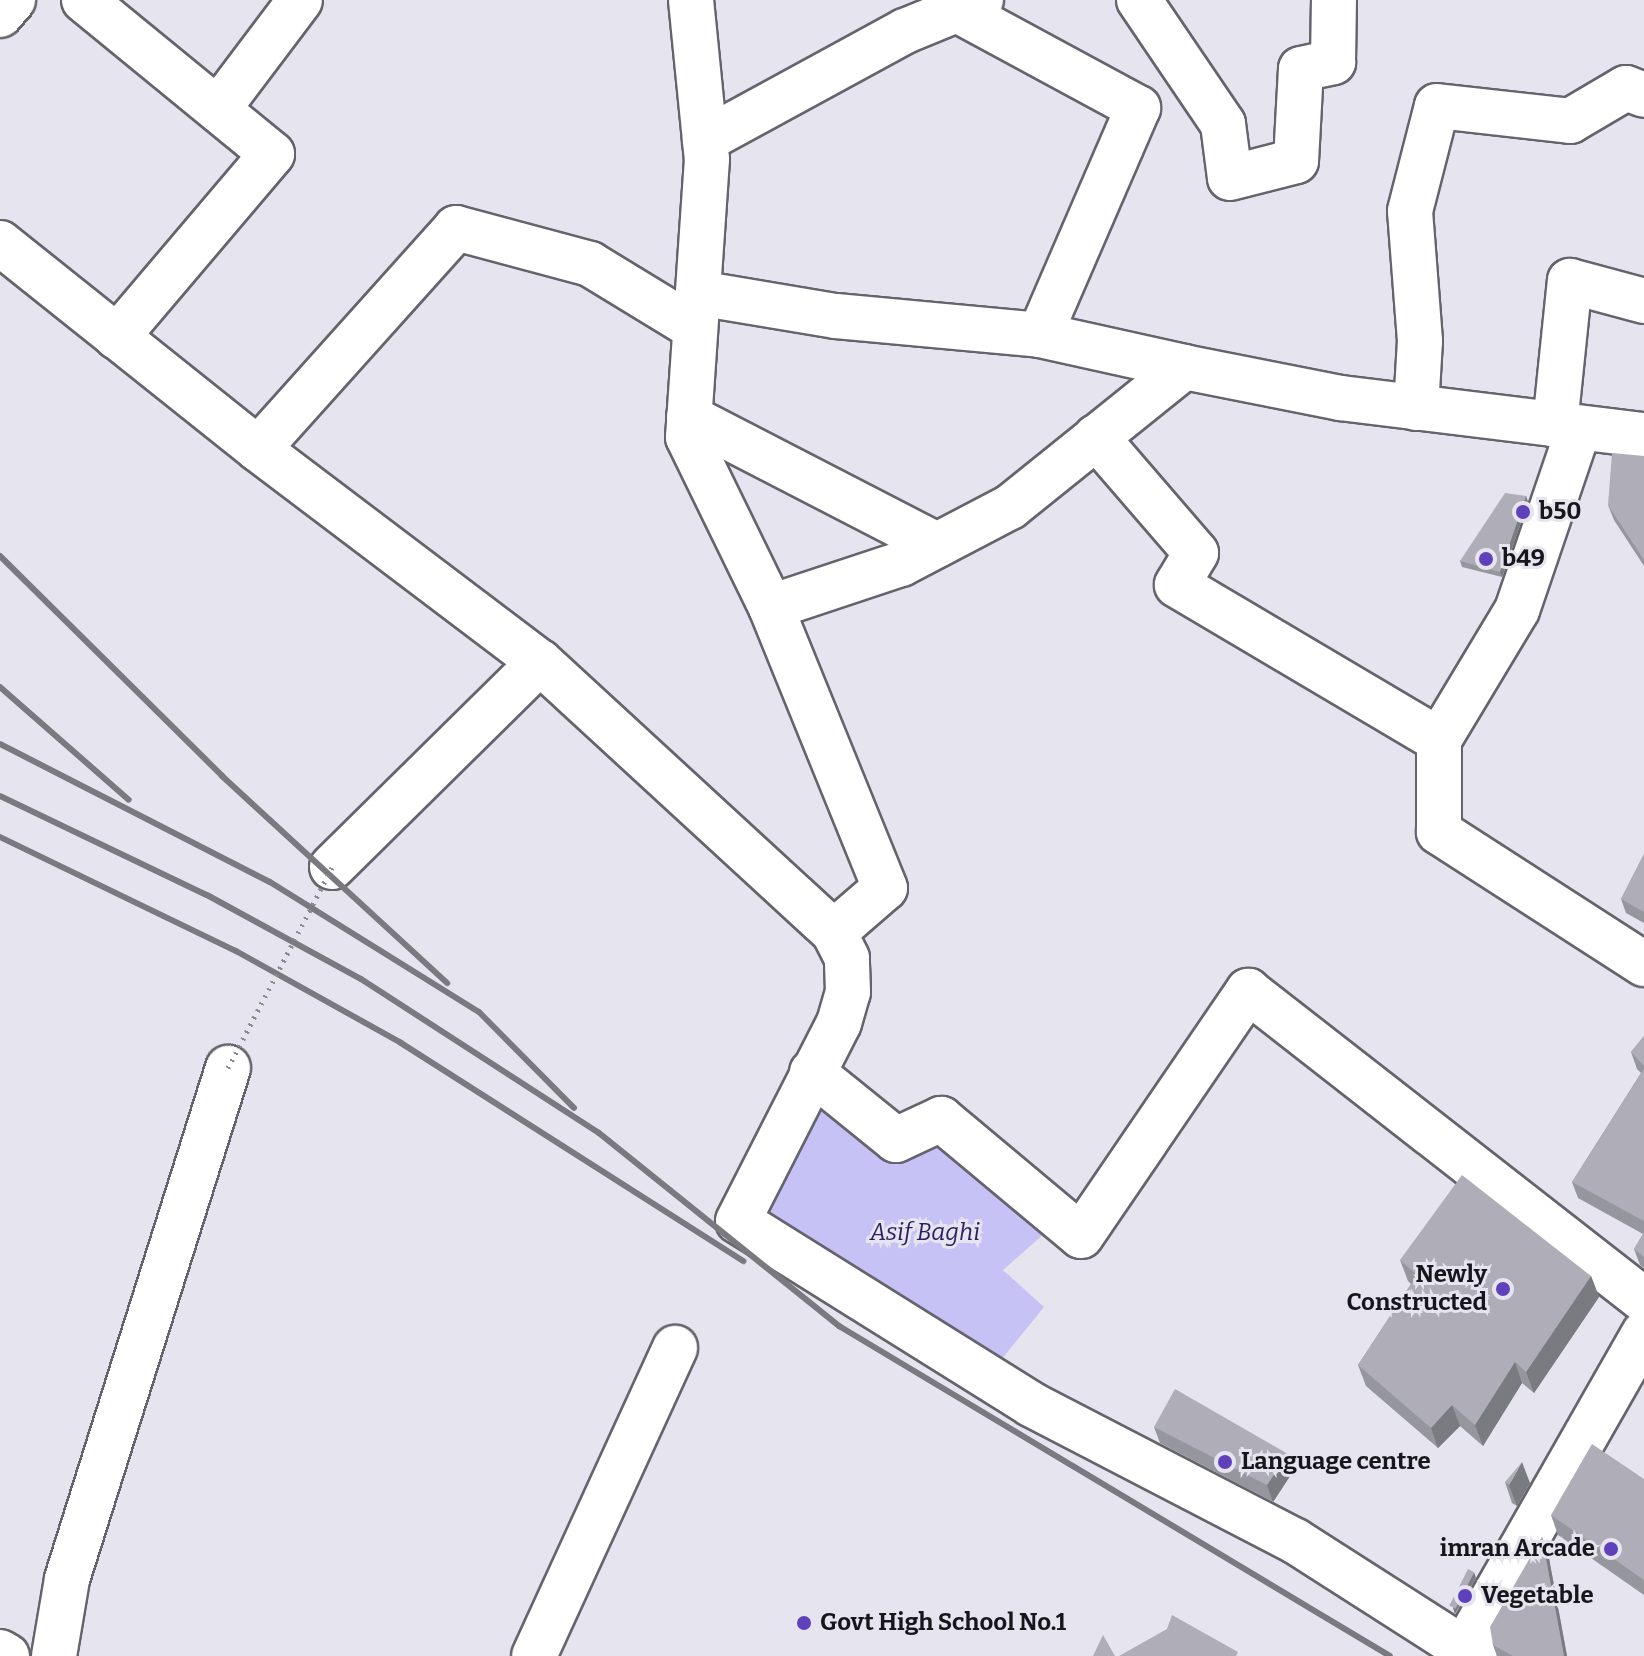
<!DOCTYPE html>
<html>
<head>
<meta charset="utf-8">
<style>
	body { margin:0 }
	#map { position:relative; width:1644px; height:1656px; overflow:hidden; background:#e5e4ef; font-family:Bitter,serif }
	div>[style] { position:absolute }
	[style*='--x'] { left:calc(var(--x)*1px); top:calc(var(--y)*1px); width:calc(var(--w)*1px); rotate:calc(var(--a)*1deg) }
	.green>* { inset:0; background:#c6c2f6 }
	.roads { filter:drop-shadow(2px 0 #65646d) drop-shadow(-2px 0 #65646d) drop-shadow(0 2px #65646d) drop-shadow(0 -2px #65646d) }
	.minor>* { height:44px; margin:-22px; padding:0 22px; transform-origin:22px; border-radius:22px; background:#fff }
	.major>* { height:44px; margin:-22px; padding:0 22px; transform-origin:22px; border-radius:22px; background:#fff }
	.rail>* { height:6px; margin:-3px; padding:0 3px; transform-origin:3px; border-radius:3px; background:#7a7980 }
	.path-bridge>* { height:5px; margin-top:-2.5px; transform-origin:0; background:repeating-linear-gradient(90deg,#8b8a92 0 2px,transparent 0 8px) }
	.wall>* { inset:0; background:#96969e }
	.shaded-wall>* { inset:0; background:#7a7a81 }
	.building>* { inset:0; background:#afaeb8; transform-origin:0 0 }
	.dots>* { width:22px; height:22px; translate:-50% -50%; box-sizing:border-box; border:4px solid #e5e4ef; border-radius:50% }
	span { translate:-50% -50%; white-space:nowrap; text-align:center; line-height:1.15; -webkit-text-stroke:6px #e5e4ef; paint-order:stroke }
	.poi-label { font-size:24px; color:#17161a; font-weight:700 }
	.left { translate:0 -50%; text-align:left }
	.right { translate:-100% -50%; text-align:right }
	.park-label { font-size:24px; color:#2e1e61; font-style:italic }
</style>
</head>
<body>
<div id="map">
	<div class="green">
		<div style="clip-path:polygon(812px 1072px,895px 1151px,950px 1127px,1061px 1219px,1003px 1270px,1044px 1307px,987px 1377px,747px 1227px)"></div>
	</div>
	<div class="roads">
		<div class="minor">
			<div style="--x:84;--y:0;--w:243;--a:39.3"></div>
			<div style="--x:272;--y:154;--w:240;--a:130.3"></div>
			<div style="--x:691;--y:0;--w:160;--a:84.3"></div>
			<div style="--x:707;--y:159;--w:279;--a:93.9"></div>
			<div style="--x:688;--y:437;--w:189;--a:64"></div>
			<div style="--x:1139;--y:0;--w:150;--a:55.9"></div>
			<div style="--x:1223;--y:124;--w:54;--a:82.6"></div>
			<div style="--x:1230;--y:178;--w:68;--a:-14.4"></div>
			<div style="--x:1296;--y:161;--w:92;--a:-86.9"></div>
			<div style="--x:1301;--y:69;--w:33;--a:-12"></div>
			<div style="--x:1333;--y:62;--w:62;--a:-89.1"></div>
			<div style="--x:957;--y:10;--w:206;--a:28.4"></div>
			<div style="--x:1138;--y:108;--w:247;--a:113.4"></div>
			<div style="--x:0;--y:15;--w:20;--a:-49"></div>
			<div style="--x:218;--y:109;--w:136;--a:-53"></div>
			<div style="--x:705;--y:140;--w:228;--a:-28.6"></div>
			<div style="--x:905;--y:31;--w:82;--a:-22.2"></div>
			<div style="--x:0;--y:243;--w:330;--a:38.6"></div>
			<div style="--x:258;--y:449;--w:353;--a:37.1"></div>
			<div style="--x:540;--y:662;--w:399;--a:42.6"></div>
			<div style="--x:698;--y:293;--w:140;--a:9.5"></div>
			<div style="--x:836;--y:316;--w:205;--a:5.3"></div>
			<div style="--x:1040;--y:335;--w:148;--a:12.5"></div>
			<div style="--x:1416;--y:408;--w:67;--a:-86.6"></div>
			<div style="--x:1420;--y:341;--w:130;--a:-94.4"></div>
			<div style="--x:1410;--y:211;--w:108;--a:-75.6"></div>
			<div style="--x:1437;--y:106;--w:134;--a:6.4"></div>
			<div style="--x:1570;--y:121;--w:65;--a:-30.5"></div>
			<div style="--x:1626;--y:88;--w:19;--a:21"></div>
			<div style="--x:689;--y:417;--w:279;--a:27.3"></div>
			<div style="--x:1555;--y:425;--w:145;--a:-84.1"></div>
			<div style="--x:1570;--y:281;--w:77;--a:15.1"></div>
			<div style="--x:1579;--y:428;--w:192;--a:108.8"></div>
			<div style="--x:1517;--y:610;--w:152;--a:121"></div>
			<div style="--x:1439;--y:740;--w:92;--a:90"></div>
			<div style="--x:1439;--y:832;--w:244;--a:32.8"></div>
			<div style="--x:1096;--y:437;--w:153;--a:49.2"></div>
			<div style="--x:1196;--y:553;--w:37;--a:121"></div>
			<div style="--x:1177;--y:585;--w:304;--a:30.6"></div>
			<div style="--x:258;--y:449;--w:297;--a:-48.1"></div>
			<div style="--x:456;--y:228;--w:139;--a:15"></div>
			<div style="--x:590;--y:264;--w:123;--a:31.4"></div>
			<div style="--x:332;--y:867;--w:292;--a:-44.6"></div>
			<div style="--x:812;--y:1072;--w:108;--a:39"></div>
			<div style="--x:896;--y:1140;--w:50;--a:-25"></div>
			<div style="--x:941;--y:1119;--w:182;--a:39.9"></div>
			<div style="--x:1081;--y:1236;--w:297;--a:-55.7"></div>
			<div style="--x:1248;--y:991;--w:502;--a:37.97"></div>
			<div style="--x:54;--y:1656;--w:78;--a:-80.4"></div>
			<div style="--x:67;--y:1579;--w:536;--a:-72.51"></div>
			<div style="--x:534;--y:1656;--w:339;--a:-65.4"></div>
			<div style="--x:1475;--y:1656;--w:214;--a:-147.4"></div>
			<div style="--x:1295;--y:1541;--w:297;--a:-152.6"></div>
			<div style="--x:1031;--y:1404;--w:345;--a:-148"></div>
			<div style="--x:738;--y:1221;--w:222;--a:-63"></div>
			<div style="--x:839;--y:1023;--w:32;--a:-74"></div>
			<div style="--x:848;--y:992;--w:34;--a:-92"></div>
			<div style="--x:847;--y:958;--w:29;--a:-117"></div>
			<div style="--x:834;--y:932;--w:67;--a:-40.8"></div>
			<div style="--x:885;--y:888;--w:303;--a:-112.1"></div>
			<div style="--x:771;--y:607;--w:137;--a:-18.3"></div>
			<div style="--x:901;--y:564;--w:123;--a:-27.6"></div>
			<div style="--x:1010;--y:507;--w:223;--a:-38.8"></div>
			<div style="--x:1184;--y:367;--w:160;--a:11.2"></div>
			<div style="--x:1341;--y:398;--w:305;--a:7"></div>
		</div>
		<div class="major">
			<div style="--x:0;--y:1652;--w:8;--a:30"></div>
			<div style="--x:1460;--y:1656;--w:372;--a:-60.3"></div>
		</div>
	</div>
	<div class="rail">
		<div style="--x:0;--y:556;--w:313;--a:44.7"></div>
		<div style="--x:222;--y:776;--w:306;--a:42.6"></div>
		<div style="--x:0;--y:687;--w:171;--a:41.2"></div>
		<div style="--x:0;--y:744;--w:303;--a:27.1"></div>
		<div style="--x:270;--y:882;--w:246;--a:31.9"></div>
		<div style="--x:479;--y:1012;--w:135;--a:45.3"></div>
		<div style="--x:0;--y:796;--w:229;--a:25.6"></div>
		<div style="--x:207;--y:895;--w:175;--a:28.6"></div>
		<div style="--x:361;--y:979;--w:283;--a:32.9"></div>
		<div style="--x:599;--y:1133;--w:308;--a:38.8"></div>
		<div style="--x:839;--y:1326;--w:642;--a:30.92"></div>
		<div style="--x:0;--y:837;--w:262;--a:25.8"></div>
		<div style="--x:236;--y:951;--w:189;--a:29.1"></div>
		<div style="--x:401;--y:1043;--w:406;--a:32.5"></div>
	</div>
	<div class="path-bridge">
		<div style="--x:228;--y:1068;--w:226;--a:-62.6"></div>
	</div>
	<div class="wall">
		<div style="clip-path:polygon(1644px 456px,1644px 566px,1614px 520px,1608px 505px)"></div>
		<div style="clip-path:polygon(1526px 496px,1528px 502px,1502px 577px,1462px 567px,1460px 561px)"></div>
		<div style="clip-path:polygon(1644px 854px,1644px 923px,1626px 913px,1621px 899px)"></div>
		<div style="clip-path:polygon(1644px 1036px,1644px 1268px,1640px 1265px,1634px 1249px,1643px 1234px,1578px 1198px,1572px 1182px,1641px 1073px,1637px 1069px,1631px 1052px)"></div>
		<div style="clip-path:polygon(1400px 1260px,1591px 1276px,1599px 1297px,1534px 1393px,1522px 1383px,1483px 1446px,1460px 1426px,1438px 1448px,1366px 1386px,1358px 1365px,1411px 1284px,1408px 1281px)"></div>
		<div style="clip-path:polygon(1154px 1427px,1294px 1470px,1273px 1502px,1160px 1443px)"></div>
		<div style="clip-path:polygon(1644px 1479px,1644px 1595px,1558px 1535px,1551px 1515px)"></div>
		<div style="clip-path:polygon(1505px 1482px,1530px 1483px,1517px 1506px,1512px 1503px)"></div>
		<div style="clip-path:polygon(1542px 1537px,1548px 1553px,1567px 1656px,1497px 1656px,1493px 1645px)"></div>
	</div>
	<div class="shaded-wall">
		<div style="clip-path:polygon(1526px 496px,1528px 502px,1502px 577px,1500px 572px)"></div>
		<div style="clip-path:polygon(1591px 1276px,1599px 1297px,1534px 1393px,1526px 1372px)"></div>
		<div style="clip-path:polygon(1515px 1362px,1522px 1383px,1483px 1446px,1475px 1425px)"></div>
		<div style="clip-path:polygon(1452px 1405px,1460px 1426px,1438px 1448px,1431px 1428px)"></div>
		<div style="clip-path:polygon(1288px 1454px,1294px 1470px,1273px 1502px,1267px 1485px)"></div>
		<div style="clip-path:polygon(1522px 1462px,1530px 1483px,1517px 1506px,1509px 1485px)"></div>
		<div style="clip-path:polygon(1542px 1537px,1548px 1553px,1567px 1656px,1564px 1656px)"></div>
		<div style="clip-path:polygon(1474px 1572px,1476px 1578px,1455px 1614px,1453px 1608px)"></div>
	</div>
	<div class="building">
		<div style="clip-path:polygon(1612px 453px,1644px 456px,1644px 560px,1608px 505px)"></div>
		<div style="clip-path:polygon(1505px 493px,1526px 496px,1500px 572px,1460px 561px)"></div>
		<div style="clip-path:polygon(1644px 854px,1644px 912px,1621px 899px)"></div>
		<div style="clip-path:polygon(1644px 1036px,1644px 1066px,1631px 1052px)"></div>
		<div style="clip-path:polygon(1644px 1069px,1644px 1221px,1572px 1182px)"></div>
		<div style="clip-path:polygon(1462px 1175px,1591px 1276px,1526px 1372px,1515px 1362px,1475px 1425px,1452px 1405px,1431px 1428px,1358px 1365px,1417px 1275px,1400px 1260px)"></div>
		<div style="clip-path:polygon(1644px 1232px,1644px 1257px,1634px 1249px)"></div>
		<div style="clip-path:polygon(1175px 1389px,1288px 1454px,1267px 1485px,1154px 1427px)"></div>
		<div style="clip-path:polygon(1592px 1444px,1644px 1479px,1644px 1580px,1551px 1515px)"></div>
		<div style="clip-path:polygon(1522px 1462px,1509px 1485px,1505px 1482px)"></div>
		<div style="clip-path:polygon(1542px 1537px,1564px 1656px,1513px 1656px,1493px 1645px,1490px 1627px)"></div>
		<div style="left:1468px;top:1569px;width:7px;height:41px;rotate:27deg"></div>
		<div style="clip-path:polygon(1172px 1615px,1238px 1652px,1236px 1656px,1119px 1656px,1167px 1629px)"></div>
		<div style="clip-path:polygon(1103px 1635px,1115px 1656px,1093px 1656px)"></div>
	</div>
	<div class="dots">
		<div style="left:1523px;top:512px;background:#5f42bb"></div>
		<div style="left:1486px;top:559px;background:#5f42bb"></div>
		<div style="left:1503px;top:1289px;background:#5f42bb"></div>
		<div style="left:1225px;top:1462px;background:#5f42bb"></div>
		<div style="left:1611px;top:1549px;background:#5f42bb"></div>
		<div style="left:1465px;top:1596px;background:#5f42bb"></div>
		<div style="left:804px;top:1623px;background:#5f42bb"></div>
	</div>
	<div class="poi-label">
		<span class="left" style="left:1539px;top:512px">b50</span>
		<span class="left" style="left:1502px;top:559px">b49</span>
		<span class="right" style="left:1487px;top:1289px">Newly<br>Constructed</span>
		<span class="left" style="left:1241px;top:1462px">Language centre</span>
		<span class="right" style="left:1595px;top:1549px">imran Arcade</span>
		<span class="left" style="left:1481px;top:1596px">Vegetable</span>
		<span class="left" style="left:820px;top:1623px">Govt High School No.1</span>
	</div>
	<div class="park-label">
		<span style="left:925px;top:1233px">Asif Baghi</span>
	</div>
</div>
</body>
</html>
